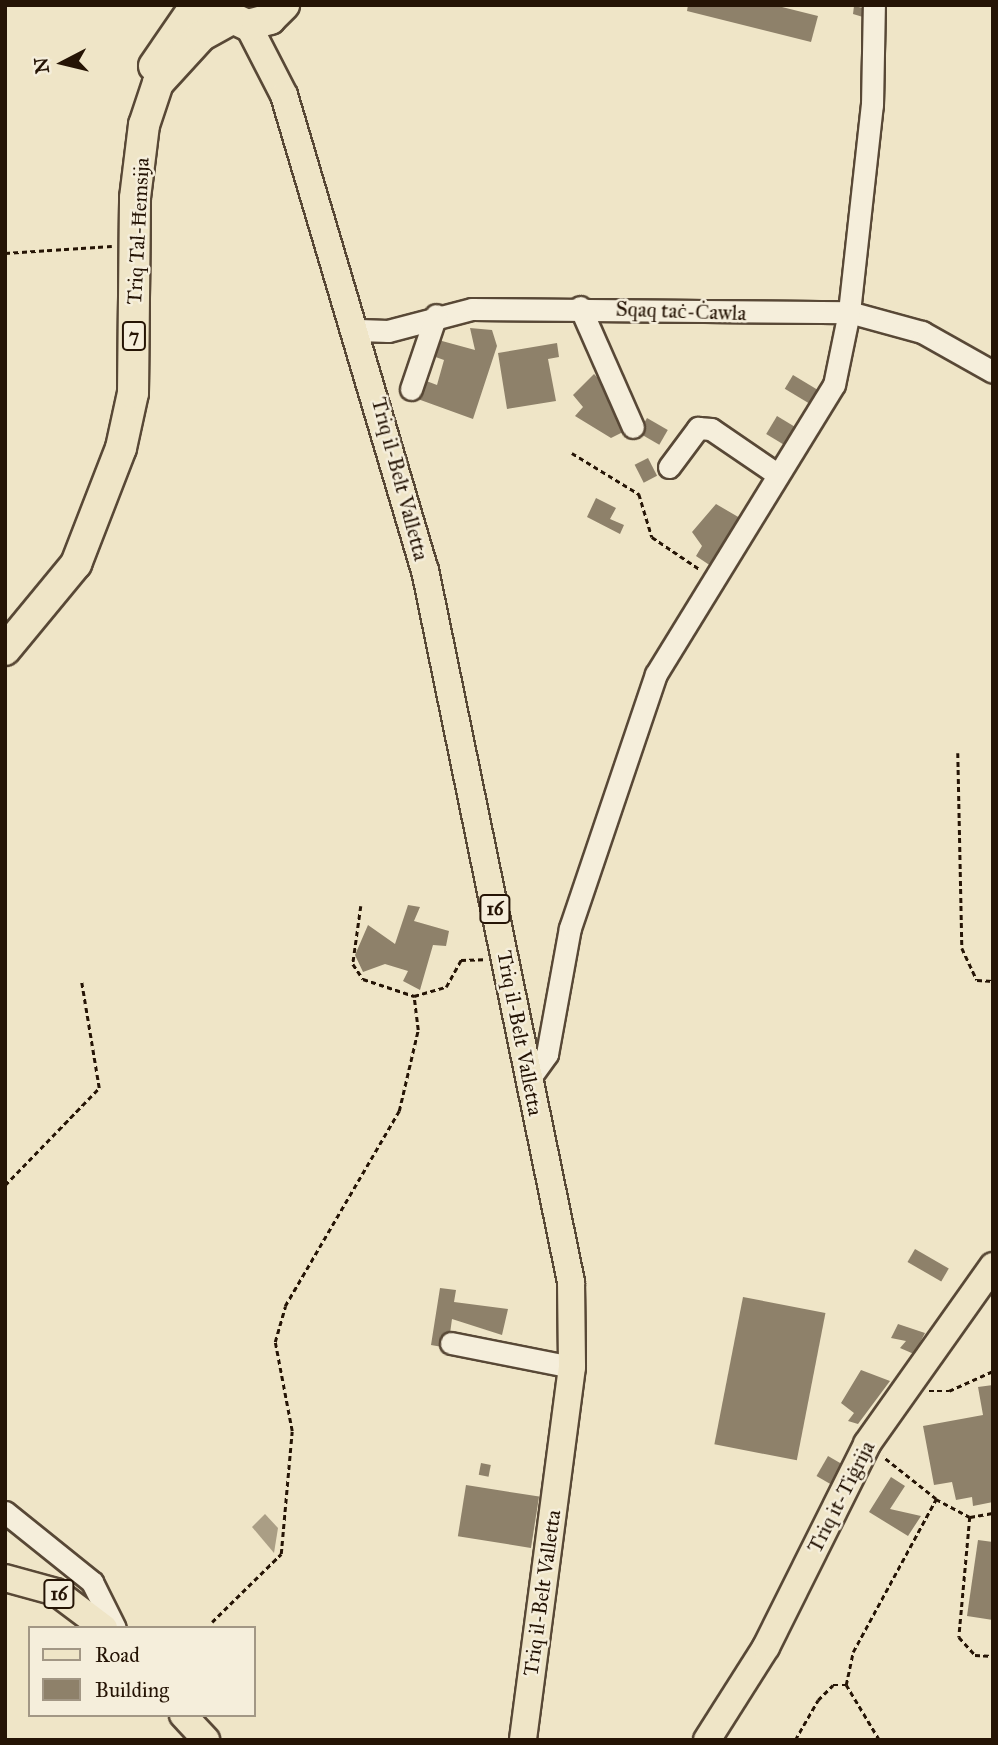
<!DOCTYPE html>
<html>
<head>
<meta charset="utf-8">
<style>
	body { margin:0 }
	#map { position:relative; width:998px; height:1745px; overflow:hidden; background:#efe5c7; font-family:"IM FELL Great Primer",serif }
	div>[style] { position:absolute }
	[style*='--x'] { left:calc(var(--x)*1px); top:calc(var(--y)*1px); width:calc(var(--w)*1px); rotate:calc(var(--a)*1deg) }
	.water>* { inset:0; background:#aa9e85 }
	.building>* { inset:0; background:#8e816a; transform-origin:0 0 }
	.path>* { height:2.5px; margin-top:-1.25px; transform-origin:0; background:repeating-linear-gradient(90deg,#251405 0 5px,transparent 0 8.5px) }
	.roads { filter:drop-shadow(2px 0 #584836) drop-shadow(-2px 0 #584836) drop-shadow(0 2px #584836) drop-shadow(0 -2px #584836) }
	.minor>* { height:21px; margin:-10.5px; padding:0 10.5px; transform-origin:10.5px; border-radius:10.5px; background:#f5eedb }
	.major>* { height:26px; margin:-13px; padding:0 13px; transform-origin:13px; border-radius:13px; background:#efe5c7 }
	.highway>* { height:30px; margin:-15px; padding:0 15px; transform-origin:15px; border-radius:15px; background:#efe5c7 }
	span { translate:-50% -50%; white-space:nowrap; text-align:center; line-height:1.15; -webkit-text-stroke:5px #f5eedb; paint-order:stroke }
	.shield-label span { padding:2px 5px; background:#f5eedb; border:2px solid; border-radius:5px; -webkit-text-stroke-width:0 }
	.shield-label { font-size:19px; color:#251405; font-weight:700 }
	.street-label { font-size:21px; color:#251405 }
	.frame { position:absolute; inset:0; border:7px solid #251405; pointer-events:none }
	.legend { position:absolute; left:28px; top:1626px; width:228px; height:91px; box-sizing:border-box; background:#f5eedb; border:2px solid #a29785; margin:0; padding:9px 12px; list-style:none; font-size:21px; color:#251405 }
	.legend li { display:flex; align-items:center; gap:14px; height:35px }
	.legend b { width:35px; border:2px solid #a29785 }
	.north { position:absolute; left:28px; top:28px; width:70px; height:70px; -webkit-text-stroke:5px #f5eedb; paint-order:stroke; rotate:263deg; font-size:19px; font-weight:700; line-height:28px; text-align:center; color:#251405 }
	.north::after { content:''; display:block; margin:auto; width:24px; height:32px; background:#251405; clip-path:polygon(50% 0,100% 100%,50% 72%,0 100%) }
</style>
</head>
<body>
<div id="map">
	<div class="water">
		<div style="clip-path:polygon(265px 1514px,278px 1528px,274px 1553px,252px 1527px)"></div>
	</div>
	<div class="building">
		<div style="clip-path:polygon(688px 5px,774px 5px,818px 16px,811px 42px,687px 11px)"></div>
		<div style="clip-path:polygon(854px 6px,863px 8px,863px 17px,853px 14px)"></div>
		<div style="clip-path:polygon(470px 328px,492px 330px,497px 346px,473px 419px,415px 398px,421px 379px,437px 385px,444px 360px,427px 354px,431px 338px,475px 350px)"></div>
		<div style="clip-path:polygon(557px 343px,559px 357px,548px 359px,556px 401px,507px 409px,498px 353px)"></div>
		<div style="clip-path:polygon(594px 374px,607px 387px,625px 431px,611px 438px,575px 416px,583px 407px,573px 395px)"></div>
		<div style="left:793px;top:375px;width:31px;height:16px;rotate:31deg"></div>
		<div style="left:777px;top:416px;width:27px;height:21px;rotate:31deg"></div>
		<div style="left:647px;top:418px;width:24px;height:17px;rotate:30deg"></div>
		<div style="left:648px;top:458px;width:20px;height:15px;rotate:63deg"></div>
		<div style="clip-path:polygon(596px 498px,616px 508px,610px 519px,624px 525px,620px 534px,587px 517px)"></div>
		<div style="clip-path:polygon(716px 504px,740px 518px,711px 566px,696px 556px,702px 546px,692px 532px)"></div>
		<div style="clip-path:polygon(408px 905px,420px 907px,414px 921px,449px 931px,446px 946px,433px 945px,420px 990px,403px 981px,408px 971px,385px 964px,363px 972px,355px 955px,368px 925px,395px 944px)"></div>
		<div style="left:915px;top:1249px;width:39px;height:15px;rotate:30deg"></div>
		<div style="clip-path:polygon(440px 1288px,456px 1290px,454px 1302px,508px 1309px,502px 1335px,452px 1319px,448px 1348px,431px 1345px)"></div>
		<div style="left:743px;top:1297px;width:84px;height:150px;rotate:11deg"></div>
		<div style="clip-path:polygon(898px 1324px,925px 1333px,914px 1354px,900px 1348px,906px 1341px,891px 1338px)"></div>
		<div style="clip-path:polygon(861px 1370px,890px 1381px,858px 1424px,848px 1421px,854px 1413px,841px 1403px)"></div>
		<div style="clip-path:polygon(993px 1385px,993px 1502px,973px 1506px,972px 1497px,956px 1500px,952px 1482px,934px 1485px,923px 1426px,983px 1415px,978px 1387px)"></div>
		<div style="left:828px;top:1456px;width:16px;height:23px;rotate:30deg"></div>
		<div style="left:481px;top:1463px;width:10px;height:12px;rotate:11deg"></div>
		<div style="clip-path:polygon(891px 1477px,905px 1486px,890px 1509px,921px 1516px,908px 1536px,869px 1512px)"></div>
		<div style="left:466px;top:1485px;width:74px;height:52px;rotate:9deg"></div>
		<div style="clip-path:polygon(978px 1540px,993px 1542px,993px 1620px,967px 1616px)"></div>
	</div>
	<div class="path">
		<div style="--x:5;--y:253;--w:107;--a:-3.7"></div>
		<div style="--x:572;--y:453;--w:79;--a:31.5"></div>
		<div style="--x:639;--y:494;--w:45;--a:73.2"></div>
		<div style="--x:652;--y:537;--w:59;--a:34"></div>
		<div style="--x:958;--y:753;--w:195;--a:88.8"></div>
		<div style="--x:962;--y:948;--w:35;--a:65"></div>
		<div style="--x:977;--y:980;--w:16;--a:4"></div>
		<div style="--x:361;--y:906;--w:59;--a:97.9"></div>
		<div style="--x:353;--y:964;--w:18;--a:56"></div>
		<div style="--x:363;--y:979;--w:54;--a:18.4"></div>
		<div style="--x:414;--y:996;--w:33;--a:-16"></div>
		<div style="--x:446;--y:987;--w:31;--a:-61"></div>
		<div style="--x:461;--y:960;--w:24;--a:-2"></div>
		<div style="--x:5;--y:1185;--w:135;--a:-45.9"></div>
		<div style="--x:99;--y:1088;--w:110;--a:-99.4"></div>
		<div style="--x:929;--y:1391;--w:20;--a:0"></div>
		<div style="--x:949;--y:1391;--w:48;--a:-24.4"></div>
		<div style="--x:936;--y:1499;--w:38;--a:28"></div>
		<div style="--x:970;--y:1517;--w:23;--a:-10"></div>
		<div style="--x:970;--y:1517;--w:121;--a:95.2"></div>
		<div style="--x:959;--y:1637;--w:24;--a:48"></div>
		<div style="--x:975;--y:1655;--w:18;--a:3"></div>
		<div style="--x:212;--y:1622;--w:97;--a:-44.6"></div>
		<div style="--x:281;--y:1554;--w:123;--a:-84.9"></div>
		<div style="--x:292;--y:1431;--w:91;--a:-100.8"></div>
		<div style="--x:275;--y:1342;--w:37;--a:-74"></div>
		<div style="--x:285;--y:1306;--w:226;--a:-59.7"></div>
		<div style="--x:399;--y:1111;--w:83;--a:-76.8"></div>
		<div style="--x:418;--y:1030;--w:34;--a:-97"></div>
		<div style="--x:795;--y:1740;--w:46;--a:-60.1"></div>
		<div style="--x:818;--y:1700;--w:21;--a:-45"></div>
		<div style="--x:833;--y:1685;--w:13;--a:0"></div>
		<div style="--x:879;--y:1740;--w:64;--a:-121"></div>
		<div style="--x:846;--y:1685;--w:34;--a:-78"></div>
		<div style="--x:853;--y:1652;--w:174;--a:-61.5"></div>
		<div style="--x:936;--y:1499;--w:68;--a:-141.6"></div>
	</div>
	<div class="roads">
		<div class="minor">
			<div style="--x:580;--y:307;--w:131;--a:66.2"></div>
			<div style="--x:359;--y:330;--w:29;--a:2"></div>
			<div style="--x:388;--y:331;--w:87;--a:-14.7"></div>
			<div style="--x:472;--y:309;--w:377;--a:0.5"></div>
			<div style="--x:849;--y:312;--w:76;--a:15.3"></div>
			<div style="--x:922;--y:332;--w:81;--a:29.4"></div>
			<div style="--x:411;--y:389;--w:78;--a:-71.3"></div>
			<div style="--x:669;--y:467;--w:49;--a:-53.4"></div>
			<div style="--x:698;--y:428;--w:13;--a:4"></div>
			<div style="--x:711;--y:429;--w:80;--a:34.3"></div>
			<div style="--x:529;--y:1079;--w:31;--a:-54"></div>
			<div style="--x:547;--y:1054;--w:128;--a:-79.7"></div>
			<div style="--x:570;--y:928;--w:268;--a:-71.3"></div>
			<div style="--x:656;--y:674;--w:339;--a:-58.4"></div>
			<div style="--x:834;--y:385;--w:75;--a:-78.4"></div>
			<div style="--x:849;--y:312;--w:208;--a:-83.7"></div>
			<div style="--x:872;--y:105;--w:100;--a:-88.9"></div>
			<div style="--x:451;--y:1343;--w:123;--a:11.2"></div>
			<div style="--x:5;--y:1512;--w:112;--a:38.8"></div>
			<div style="--x:92;--y:1582;--w:51;--a:63.4"></div>
		</div>
		<div class="major">
			<div style="--x:248;--y:25;--w:79;--a:62.8"></div>
			<div style="--x:284;--y:95;--w:495;--a:73.5"></div>
			<div style="--x:425;--y:570;--w:727;--a:78.41"></div>
			<div style="--x:571;--y:1282;--w:85;--a:89.3"></div>
			<div style="--x:572;--y:1367;--w:376;--a:97.5"></div>
			<div style="--x:5;--y:1578;--w:53;--a:15.4"></div>
			<div style="--x:56;--y:1592;--w:60;--a:36.9"></div>
			<div style="--x:183;--y:1715;--w:34;--a:47"></div>
			<div style="--x:707;--y:1740;--w:110;--a:-57.6"></div>
			<div style="--x:766;--y:1647;--w:227;--a:-63.5"></div>
			<div style="--x:867;--y:1444;--w:218;--a:-54.7"></div>
		</div>
		<div class="highway">
			<div style="--x:213;--y:9;--w:38;--a:25"></div>
			<div style="--x:248;--y:25;--w:23;--a:-15"></div>
			<div style="--x:270;--y:19;--w:20;--a:-45"></div>
			<div style="--x:154;--y:66;--w:74;--a:-55.5"></div>
			<div style="--x:5;--y:650;--w:112;--a:-50.5"></div>
			<div style="--x:76;--y:564;--w:124;--a:-68.8"></div>
			<div style="--x:121;--y:448;--w:56;--a:-77.7"></div>
			<div style="--x:133;--y:393;--w:195;--a:-89.4"></div>
			<div style="--x:135;--y:198;--w:74;--a:-83"></div>
			<div style="--x:144;--y:125;--w:44;--a:-71.6"></div>
			<div style="--x:158;--y:83;--w:64;--a:-47.5"></div>
			<div style="--x:201;--y:36;--w:31;--a:-29"></div>
		</div>
	</div>
	<div class="shield-label">
		<span style="left:134px;top:336px">7</span>
		<span style="left:495px;top:909px">16</span>
		<span style="left:59px;top:1594px">16</span>
	</div>
	<div class="street-label">
		<span style="left:138px;top:231px;rotate:-87deg">Triq Tal-Ħemsija</span>
		<span style="left:681px;top:311px;rotate:2deg">Sqaq taċ-Ċawla</span>
		<span style="left:400px;top:479px;rotate:75deg">Triq il-Belt Valletta</span>
		<span style="left:520px;top:1033px;rotate:79deg">Triq il-Belt Valletta</span>
		<span style="left:841px;top:1497px;rotate:-63deg">Triq it-Tiġrija</span>
		<span style="left:542px;top:1593px;rotate:-82deg">Triq il-Belt Valletta</span>
	</div>
	<div class="frame"></div>
	<ul class="legend">
	<li><b style="height:9px;background:#efe5c7"></b>Road</li>
	<li><b style="height:19px;background:#8e816a"></b>Building</li>
	</ul>
	<div class="north">N</div>
</div>
</body>
</html>
